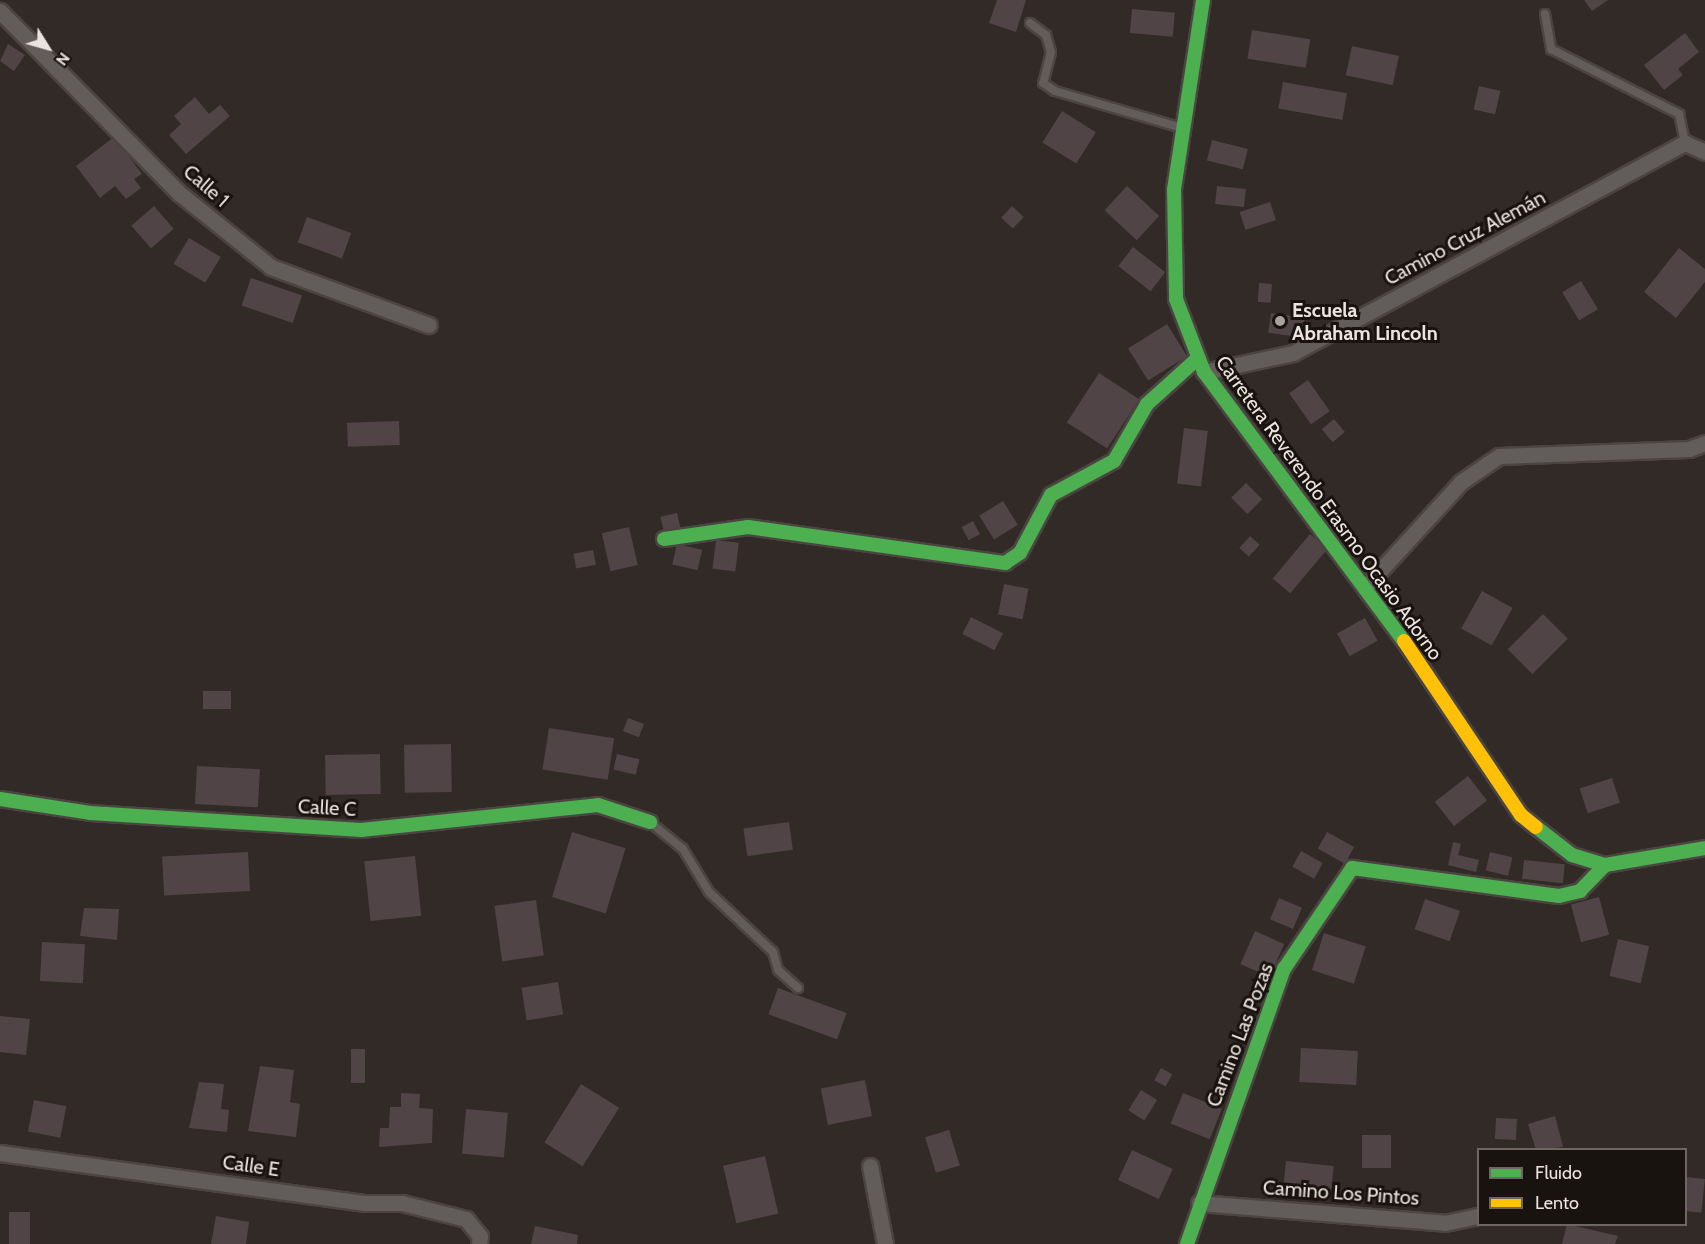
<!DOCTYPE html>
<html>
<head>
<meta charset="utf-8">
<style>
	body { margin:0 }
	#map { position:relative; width:1705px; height:1244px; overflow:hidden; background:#312a27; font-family:Cabin,sans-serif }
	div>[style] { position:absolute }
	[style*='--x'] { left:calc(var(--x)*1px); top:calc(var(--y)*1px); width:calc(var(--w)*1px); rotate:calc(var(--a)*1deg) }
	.building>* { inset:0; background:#504446; transform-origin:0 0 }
	.roads { filter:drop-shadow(2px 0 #4b4542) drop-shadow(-2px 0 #4b4542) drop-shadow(0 2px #4b4542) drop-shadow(0 -2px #4b4542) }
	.lane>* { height:8px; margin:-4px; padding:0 4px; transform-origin:4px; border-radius:4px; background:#625d5b }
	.street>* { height:15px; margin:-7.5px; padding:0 7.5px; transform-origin:7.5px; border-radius:7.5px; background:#625d5b }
	.fast>* { height:14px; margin:-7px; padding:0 7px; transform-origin:7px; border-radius:7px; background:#4caf50 }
	.slow>* { height:14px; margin:-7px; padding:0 7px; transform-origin:7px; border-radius:7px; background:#ffc107 }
	.dots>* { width:16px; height:16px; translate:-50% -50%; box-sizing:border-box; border:3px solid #191310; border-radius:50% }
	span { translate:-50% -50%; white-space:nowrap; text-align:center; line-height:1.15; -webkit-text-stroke:6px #191310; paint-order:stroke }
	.street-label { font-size:20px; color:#ebe3df }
	.poi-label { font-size:20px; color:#ebe3df; font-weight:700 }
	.left { translate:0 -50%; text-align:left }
	.legend { position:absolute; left:1477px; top:1148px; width:210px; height:78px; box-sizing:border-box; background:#191310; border:2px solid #6d6663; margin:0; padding:8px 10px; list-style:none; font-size:18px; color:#ebe3df }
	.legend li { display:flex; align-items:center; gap:12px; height:30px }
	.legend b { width:30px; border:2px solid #6d6663 }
	.north { position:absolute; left:18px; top:18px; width:60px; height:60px; -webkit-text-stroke:4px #191310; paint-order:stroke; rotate:127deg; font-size:16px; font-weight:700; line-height:24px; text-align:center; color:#ebe3df }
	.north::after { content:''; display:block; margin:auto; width:21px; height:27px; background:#ebe3df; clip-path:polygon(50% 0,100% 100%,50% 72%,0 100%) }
</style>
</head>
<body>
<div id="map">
	<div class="building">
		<div style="clip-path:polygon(997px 0,1026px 0,1016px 32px,989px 23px)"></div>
		<div style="clip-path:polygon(1584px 0,1608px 0,1592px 11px)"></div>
		<div style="left:1132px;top:9px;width:43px;height:24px;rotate:5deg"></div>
		<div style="left:1252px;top:30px;width:59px;height:29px;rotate:9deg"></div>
		<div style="clip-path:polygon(1685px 33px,1699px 52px,1678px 69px,1683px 75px,1664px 90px,1644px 65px)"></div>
		<div style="clip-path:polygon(8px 44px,25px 55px,14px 71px,0 61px)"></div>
		<div style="left:1352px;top:46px;width:48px;height:30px;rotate:12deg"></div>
		<div style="left:1283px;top:82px;width:65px;height:27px;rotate:10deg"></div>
		<div style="left:1479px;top:86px;width:22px;height:24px;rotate:13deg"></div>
		<div style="clip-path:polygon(195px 97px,209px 114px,220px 105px,230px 116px,186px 154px,169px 135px,181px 124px,174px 116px)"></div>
		<div style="left:1062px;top:111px;width:40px;height:37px;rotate:32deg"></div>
		<div style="clip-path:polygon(114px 137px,142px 174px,134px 179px,141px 188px,126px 199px,115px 186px,100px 198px,76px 166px)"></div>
		<div style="left:1212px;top:140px;width:37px;height:21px;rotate:14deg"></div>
		<div style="left:1127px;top:186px;width:44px;height:33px;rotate:43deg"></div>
		<div style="left:1217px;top:186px;width:29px;height:18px;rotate:6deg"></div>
		<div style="left:1270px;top:202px;width:19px;height:32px;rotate:72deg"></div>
		<div style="left:154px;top:206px;width:30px;height:30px;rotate:49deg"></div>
		<div style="left:1012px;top:206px;width:16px;height:16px;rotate:43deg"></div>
		<div style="left:307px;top:217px;width:47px;height:27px;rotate:20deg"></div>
		<div style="left:189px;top:238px;width:37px;height:30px;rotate:31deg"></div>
		<div style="left:1133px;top:247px;width:41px;height:24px;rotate:38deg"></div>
		<div style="clip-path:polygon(1679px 248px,1705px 269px,1705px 282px,1676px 318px,1644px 292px)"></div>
		<div style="left:251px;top:278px;width:54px;height:29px;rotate:19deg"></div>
		<div style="left:1581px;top:281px;width:33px;height:22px;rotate:59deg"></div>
		<div style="left:1259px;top:283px;width:13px;height:19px;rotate:4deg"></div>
		<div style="left:1271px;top:313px;width:34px;height:20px;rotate:8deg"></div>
		<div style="left:1167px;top:324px;width:38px;height:46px;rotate:58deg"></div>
		<div style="left:1099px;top:373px;width:48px;height:59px;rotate:33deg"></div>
		<div style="left:1308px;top:380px;width:38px;height:23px;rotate:55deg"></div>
		<div style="left:1334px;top:419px;width:17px;height:16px;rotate:50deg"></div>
		<div style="left:399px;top:421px;width:24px;height:52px;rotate:88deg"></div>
		<div style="left:1184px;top:428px;width:24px;height:56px;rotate:7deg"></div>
		<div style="left:1246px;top:483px;width:23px;height:21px;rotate:45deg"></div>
		<div style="left:1003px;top:501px;width:28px;height:28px;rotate:58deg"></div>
		<div style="left:677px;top:513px;width:17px;height:17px;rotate:77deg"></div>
		<div style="left:973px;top:521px;width:15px;height:13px;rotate:62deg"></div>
		<div style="left:629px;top:527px;width:39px;height:28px;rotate:77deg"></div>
		<div style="left:1310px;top:534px;width:23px;height:58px;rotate:40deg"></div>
		<div style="left:1250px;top:536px;width:13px;height:16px;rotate:42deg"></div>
		<div style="left:716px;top:540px;width:23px;height:29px;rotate:7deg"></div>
		<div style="left:677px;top:544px;width:26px;height:21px;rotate:13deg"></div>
		<div style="left:593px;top:550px;width:15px;height:20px;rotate:79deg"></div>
		<div style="left:1004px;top:584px;width:25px;height:31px;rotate:11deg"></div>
		<div style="left:1482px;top:591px;width:35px;height:43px;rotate:29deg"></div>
		<div style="left:1543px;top:614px;width:35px;height:50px;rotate:45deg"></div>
		<div style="left:971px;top:617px;width:36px;height:19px;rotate:27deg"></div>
		<div style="left:1365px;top:618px;width:26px;height:32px;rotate:61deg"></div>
		<div style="left:231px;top:691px;width:18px;height:28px;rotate:90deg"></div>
		<div style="left:628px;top:718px;width:17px;height:14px;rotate:21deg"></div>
		<div style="left:549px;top:728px;width:66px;height:42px;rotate:9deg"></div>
		<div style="left:451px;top:744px;width:48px;height:47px;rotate:89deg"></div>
		<div style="left:380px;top:754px;width:40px;height:55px;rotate:89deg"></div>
		<div style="left:617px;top:754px;width:23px;height:16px;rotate:13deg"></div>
		<div style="left:197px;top:766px;width:63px;height:38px;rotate:3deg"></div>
		<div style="left:1468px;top:776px;width:31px;height:42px;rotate:52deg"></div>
		<div style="left:1612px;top:778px;width:26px;height:34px;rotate:72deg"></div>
		<div style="left:789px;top:822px;width:28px;height:46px;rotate:82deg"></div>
		<div style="left:572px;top:832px;width:56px;height:68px;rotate:17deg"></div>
		<div style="left:1327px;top:832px;width:31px;height:19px;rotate:29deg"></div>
		<div style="clip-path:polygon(1453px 842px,1461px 844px,1458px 855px,1479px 860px,1476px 872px,1448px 865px)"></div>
		<div style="left:1301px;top:851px;width:25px;height:18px;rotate:29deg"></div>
		<div style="left:248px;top:852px;width:39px;height:86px;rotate:87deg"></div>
		<div style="left:1490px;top:852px;width:23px;height:19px;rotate:13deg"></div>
		<div style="left:415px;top:856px;width:60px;height:51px;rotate:84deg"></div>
		<div style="left:1524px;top:860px;width:41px;height:19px;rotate:6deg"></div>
		<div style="left:1599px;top:897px;width:39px;height:29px;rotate:75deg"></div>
		<div style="left:1279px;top:898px;width:25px;height:23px;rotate:23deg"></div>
		<div style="left:1425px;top:899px;width:37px;height:32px;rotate:19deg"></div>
		<div style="left:536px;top:900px;width:56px;height:42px;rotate:82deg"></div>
		<div style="clip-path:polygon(84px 908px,119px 909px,117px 940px,80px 936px)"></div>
		<div style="left:1255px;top:931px;width:32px;height:36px;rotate:24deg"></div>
		<div style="left:1324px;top:933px;width:44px;height:39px;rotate:18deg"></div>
		<div style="left:1618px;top:939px;width:32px;height:38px;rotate:13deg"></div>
		<div style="left:42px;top:942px;width:43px;height:39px;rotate:3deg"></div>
		<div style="left:558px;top:982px;width:33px;height:37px;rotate:81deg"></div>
		<div style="left:778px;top:988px;width:73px;height:28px;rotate:20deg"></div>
		<div style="clip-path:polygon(0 1016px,30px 1019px,26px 1055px,0 1052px)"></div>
		<div style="left:1301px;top:1048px;width:57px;height:34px;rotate:3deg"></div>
		<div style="left:351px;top:1049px;width:14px;height:34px"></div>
		<div style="clip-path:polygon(260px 1066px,294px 1070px,290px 1102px,300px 1104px,296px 1137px,248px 1131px)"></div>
		<div style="left:1161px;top:1068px;width:13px;height:14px;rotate:29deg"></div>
		<div style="left:865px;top:1080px;width:37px;height:45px;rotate:79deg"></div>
		<div style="clip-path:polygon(199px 1082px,224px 1084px,221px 1109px,229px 1110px,227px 1132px,189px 1128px)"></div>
		<div style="left:581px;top:1084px;width:45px;height:69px;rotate:32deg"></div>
		<div style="left:1141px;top:1090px;width:19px;height:24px;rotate:32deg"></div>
		<div style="clip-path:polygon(401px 1093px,420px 1094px,419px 1108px,433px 1109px,432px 1143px,379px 1147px,380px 1128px,389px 1128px,390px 1107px,401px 1107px)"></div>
		<div style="left:1183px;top:1093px;width:42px;height:33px;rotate:22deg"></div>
		<div style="left:34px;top:1100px;width:33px;height:32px;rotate:11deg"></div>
		<div style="left:466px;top:1109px;width:42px;height:45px;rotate:5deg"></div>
		<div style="clip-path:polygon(1555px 1116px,1563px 1147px,1536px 1150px,1528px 1124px)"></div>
		<div style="left:1496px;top:1118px;width:21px;height:21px;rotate:3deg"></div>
		<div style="left:949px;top:1130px;width:37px;height:25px;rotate:73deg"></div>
		<div style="left:1362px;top:1135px;width:29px;height:33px"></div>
		<div style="left:1132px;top:1150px;width:45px;height:33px;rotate:25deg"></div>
		<div style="left:765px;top:1156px;width:59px;height:43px;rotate:77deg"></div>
		<div style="left:1286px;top:1161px;width:48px;height:23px;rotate:6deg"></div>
		<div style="left:1686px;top:1177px;width:19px;height:34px;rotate:6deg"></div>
		<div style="left:9px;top:1212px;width:21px;height:32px"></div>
		<div style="clip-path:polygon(216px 1216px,249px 1222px,246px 1244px,211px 1244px)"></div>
		<div style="clip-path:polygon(1567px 1224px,1618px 1236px,1615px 1244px,1562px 1244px)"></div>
		<div style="clip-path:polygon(535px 1226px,578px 1235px,577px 1244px,531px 1244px)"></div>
	</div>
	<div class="roads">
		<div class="lane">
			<div style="--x:1545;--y:14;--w:36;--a:80"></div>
			<div style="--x:1551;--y:49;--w:144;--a:26.9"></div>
			<div style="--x:1679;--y:114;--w:30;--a:78"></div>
			<div style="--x:1030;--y:23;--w:20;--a:37"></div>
			<div style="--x:1046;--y:35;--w:18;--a:74"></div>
			<div style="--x:1051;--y:52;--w:32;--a:104"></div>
			<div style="--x:1043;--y:83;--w:14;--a:34"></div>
			<div style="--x:1055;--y:91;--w:132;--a:16.2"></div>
			<div style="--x:651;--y:823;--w:41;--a:39.1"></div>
			<div style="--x:683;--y:849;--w:50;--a:58.8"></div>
			<div style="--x:709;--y:892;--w:88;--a:43.2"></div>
			<div style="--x:773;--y:952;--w:19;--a:74"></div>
			<div style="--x:778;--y:970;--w:27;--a:42"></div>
		</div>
		<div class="street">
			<div style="--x:0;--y:11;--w:255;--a:45.5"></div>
			<div style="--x:179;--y:193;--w:118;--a:38.8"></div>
			<div style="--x:271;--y:267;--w:168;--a:20.2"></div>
			<div style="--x:1204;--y:372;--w:91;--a:-12.1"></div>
			<div style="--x:1293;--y:353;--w:445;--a:-28.2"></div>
			<div style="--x:1685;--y:143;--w:22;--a:24"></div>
			<div style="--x:1367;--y:585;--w:139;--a:-47.6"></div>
			<div style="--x:1461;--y:482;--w:46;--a:-34.4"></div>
			<div style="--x:1499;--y:456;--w:190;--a:-2.1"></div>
			<div style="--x:1689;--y:449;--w:17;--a:-21"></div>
			<div style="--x:0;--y:1153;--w:367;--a:7.8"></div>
			<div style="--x:364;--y:1203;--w:38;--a:0"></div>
			<div style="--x:402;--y:1203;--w:66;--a:14"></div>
			<div style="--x:466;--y:1219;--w:22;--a:51"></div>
			<div style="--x:480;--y:1236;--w:8;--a:97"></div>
			<div style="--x:870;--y:1166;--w:79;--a:79.1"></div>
			<div style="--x:1199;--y:1203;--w:247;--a:4.6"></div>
			<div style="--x:1445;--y:1223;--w:34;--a:-12"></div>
		</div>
		<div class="fast">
			<div style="--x:1203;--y:0;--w:192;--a:98.7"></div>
			<div style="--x:1174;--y:190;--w:109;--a:88.9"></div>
			<div style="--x:1176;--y:299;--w:78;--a:69"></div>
			<div style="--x:1204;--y:372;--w:335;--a:53.4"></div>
			<div style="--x:664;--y:539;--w:85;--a:-8.1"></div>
			<div style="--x:748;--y:527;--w:260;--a:8"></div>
			<div style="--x:1005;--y:563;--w:18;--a:-34"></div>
			<div style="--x:1020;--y:553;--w:66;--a:-61.9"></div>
			<div style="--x:1051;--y:495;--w:72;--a:-28.4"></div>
			<div style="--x:1114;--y:461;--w:66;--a:-59.9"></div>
			<div style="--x:1147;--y:404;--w:67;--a:-42"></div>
			<div style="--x:0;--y:799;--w:91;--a:8.8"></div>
			<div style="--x:90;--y:813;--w:272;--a:3.6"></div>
			<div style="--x:361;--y:830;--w:238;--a:-6"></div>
			<div style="--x:598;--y:805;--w:55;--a:18.1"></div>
			<div style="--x:1536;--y:827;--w:46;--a:37.9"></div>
			<div style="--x:1572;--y:855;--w:34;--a:17"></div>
			<div style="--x:1605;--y:865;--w:101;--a:-9.6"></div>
			<div style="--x:1187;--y:1244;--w:292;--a:-70.6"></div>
			<div style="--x:1284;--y:969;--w:122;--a:-56"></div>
			<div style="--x:1352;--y:868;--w:209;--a:7.7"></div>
			<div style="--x:1559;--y:896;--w:22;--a:-13"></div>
			<div style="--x:1580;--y:891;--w:36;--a:-46"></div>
		</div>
		<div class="slow">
			<div style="--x:1404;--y:641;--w:210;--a:56.1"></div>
			<div style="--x:1521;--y:815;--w:19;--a:39"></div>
		</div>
	</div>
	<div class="dots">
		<div style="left:1280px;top:321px;background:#aaa29f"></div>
	</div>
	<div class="street-label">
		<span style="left:206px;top:186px;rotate:41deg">Calle 1</span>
		<span style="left:1465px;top:238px;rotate:-28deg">Camino Cruz Alemán</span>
		<span style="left:1329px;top:508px;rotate:54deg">Carretera Reverendo Erasmo Ocasio Adorno</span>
		<span style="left:327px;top:808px;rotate:3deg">Calle C</span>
		<span style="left:1240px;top:1035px;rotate:-69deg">Camino Las Pozas</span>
		<span style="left:251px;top:1166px;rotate:8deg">Calle E</span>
		<span style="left:1341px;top:1193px;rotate:4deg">Camino Los Pintos</span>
	</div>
	<div class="poi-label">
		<span class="left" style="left:1292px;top:322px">Escuela<br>Abraham Lincoln</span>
	</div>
	<ul class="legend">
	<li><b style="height:8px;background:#4caf50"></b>Fluido</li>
	<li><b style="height:8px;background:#ffc107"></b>Lento</li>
	</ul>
	<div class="north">N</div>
</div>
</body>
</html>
